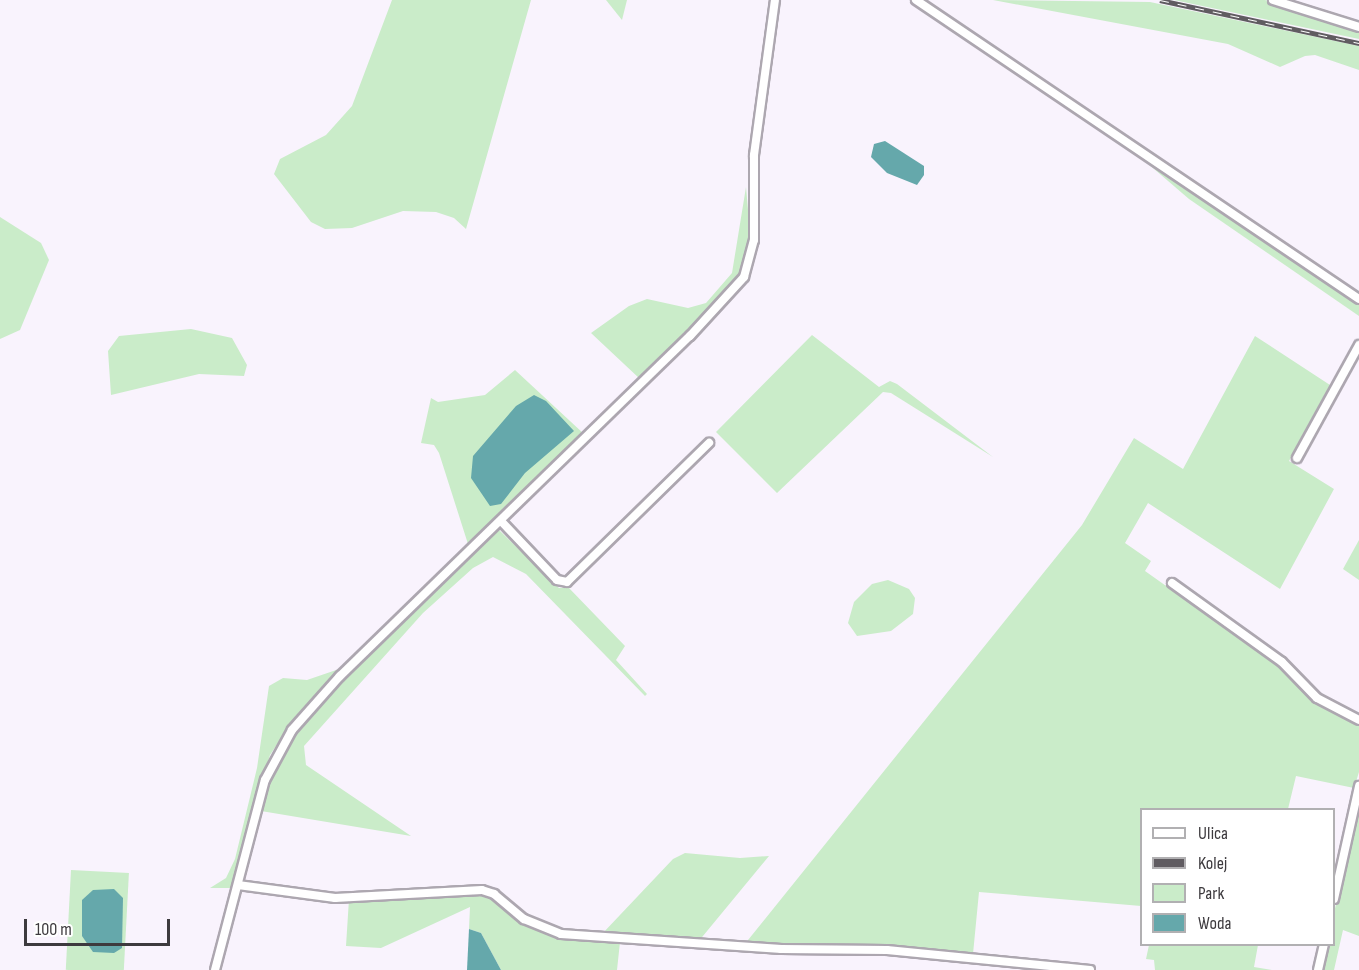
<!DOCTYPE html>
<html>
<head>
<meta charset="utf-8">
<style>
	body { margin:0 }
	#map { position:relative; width:1359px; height:970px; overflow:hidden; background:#f9f3fd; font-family:"Sofia Sans Condensed",sans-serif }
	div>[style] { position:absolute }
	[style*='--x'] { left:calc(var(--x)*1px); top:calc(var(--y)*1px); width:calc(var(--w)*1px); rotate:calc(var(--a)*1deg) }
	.green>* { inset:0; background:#caecc9; transform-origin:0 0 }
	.water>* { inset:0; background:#65a8ab }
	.roads { filter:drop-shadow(2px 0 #ada7b0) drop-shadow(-2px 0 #ada7b0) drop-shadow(0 2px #ada7b0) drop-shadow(0 -2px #ada7b0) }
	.minor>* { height:8px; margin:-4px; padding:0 4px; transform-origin:4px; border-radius:4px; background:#fff }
	.rail>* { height:5px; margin-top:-2.5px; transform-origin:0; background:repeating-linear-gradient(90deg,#fff 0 9px,#605c61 0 18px); box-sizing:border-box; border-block:2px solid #605c61 }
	span { translate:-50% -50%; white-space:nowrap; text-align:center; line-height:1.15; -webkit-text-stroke:6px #fff; paint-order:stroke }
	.legend { position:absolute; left:1140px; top:808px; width:195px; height:138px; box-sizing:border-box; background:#fff; border:2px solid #b1b0b2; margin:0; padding:8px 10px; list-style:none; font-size:18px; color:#3d3a3e }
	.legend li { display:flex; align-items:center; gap:12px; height:30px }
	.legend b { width:30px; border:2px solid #b1b0b2 }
	.scale { position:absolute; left:24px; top:919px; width:146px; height:27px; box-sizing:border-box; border:3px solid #3d3a3e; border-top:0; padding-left:8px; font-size:18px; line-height:21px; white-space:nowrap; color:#3d3a3e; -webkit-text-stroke:4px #fff; paint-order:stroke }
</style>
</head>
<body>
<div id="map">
	<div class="green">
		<div style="clip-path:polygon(392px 0,531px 0,466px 229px,454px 218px,436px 212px,403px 211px,352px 228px,325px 229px,311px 222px,274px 174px,280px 159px,326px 135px,352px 106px)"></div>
		<div style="clip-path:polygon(606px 0,627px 0,622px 20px)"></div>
		<div style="clip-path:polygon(993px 0,1150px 2px,1359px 46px,1359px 70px,1315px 55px,1305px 56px,1280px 67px,1228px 44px)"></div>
		<div style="clip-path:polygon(1174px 0,1265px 0,1359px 30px,1359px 39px)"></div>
		<div style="clip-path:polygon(1139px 156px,1359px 305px,1359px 316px,1189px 199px)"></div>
		<div style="clip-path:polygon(746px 187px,750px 232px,745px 267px,724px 298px,640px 379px,591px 333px,629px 306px,647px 299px,688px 308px,706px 303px,732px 273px)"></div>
		<div style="clip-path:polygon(0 217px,41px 243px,49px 260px,20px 330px,0 339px)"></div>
		<div style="clip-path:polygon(191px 329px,232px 338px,247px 365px,244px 376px,199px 374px,111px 395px,108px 351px,119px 336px)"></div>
		<div style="clip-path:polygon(812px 335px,879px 387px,890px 381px,897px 384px,993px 457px,891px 393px,883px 392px,777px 493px,716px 432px)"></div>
		<div style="clip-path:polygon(1255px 336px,1330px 385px,1289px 461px,1334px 489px,1280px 589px,1148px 503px,1125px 543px,1151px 561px,1145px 571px,1272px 661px,1316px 700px,1359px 724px,1359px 772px,1354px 788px,1296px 776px,1288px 809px,1142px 810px,1141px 906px,979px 892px,973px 954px,744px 945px,1082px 525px,1134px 438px,1183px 469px)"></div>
		<div style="clip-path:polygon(515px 370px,584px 434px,468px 544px,439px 453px,434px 445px,421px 443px,431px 398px,438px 402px,485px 395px)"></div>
		<div style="clip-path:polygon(499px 530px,559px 588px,568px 587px,625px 646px,616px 660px,647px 694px,645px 696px,526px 574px,493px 557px,473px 568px,423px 613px,304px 746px,306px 765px,411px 836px,261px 811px,269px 781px,286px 744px,314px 709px)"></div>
		<div style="clip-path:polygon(1359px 540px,1359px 580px,1343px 569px)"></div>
		<div style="clip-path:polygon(888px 580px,909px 589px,915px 598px,913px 614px,891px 631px,857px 636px,848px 623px,854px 602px,872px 584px)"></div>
		<div style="clip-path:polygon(342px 668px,291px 723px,270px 755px,231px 888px,210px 888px,226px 878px,235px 859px,257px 768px,269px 686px,283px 678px,307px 680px)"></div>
		<div style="clip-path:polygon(1359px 800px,1359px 936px,1343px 930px,1334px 970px,1322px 970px,1327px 945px,1334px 944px,1334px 913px)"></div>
		<div style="clip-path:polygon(685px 853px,740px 858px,769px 856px,698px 942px,602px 934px,673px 859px)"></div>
		<div style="left:71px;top:870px;width:58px;height:100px;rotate:3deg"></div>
		<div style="clip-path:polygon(479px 893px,495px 899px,544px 932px,620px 942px,617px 970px,501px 970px,481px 933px,469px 929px,470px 907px,381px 948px,346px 946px,349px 899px)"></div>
		<div style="clip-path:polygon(1149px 945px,1258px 945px,1254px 967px,1272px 970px,1155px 970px,1154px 960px,1146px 959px)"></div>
	</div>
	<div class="water">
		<div style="clip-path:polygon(885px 141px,924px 166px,924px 175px,917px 185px,887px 173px,871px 157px,874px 144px)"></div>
		<div style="clip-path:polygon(534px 395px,546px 401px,574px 431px,525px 473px,501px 504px,490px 506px,471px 478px,473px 456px,516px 406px)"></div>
		<div style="clip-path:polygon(114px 889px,123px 898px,122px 948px,114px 953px,93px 952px,82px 936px,82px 900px,93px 890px)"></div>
		<div style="clip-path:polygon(469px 929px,481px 933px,501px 970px,467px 970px)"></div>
	</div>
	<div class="roads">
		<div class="minor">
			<div style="--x:916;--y:0;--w:534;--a:34.02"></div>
			<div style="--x:1273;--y:0;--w:90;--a:17.4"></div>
			<div style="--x:1297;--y:458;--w:129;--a:-61.2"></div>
			<div style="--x:501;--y:521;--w:81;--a:46.5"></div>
			<div style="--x:557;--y:580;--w:10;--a:11"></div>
			<div style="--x:567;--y:582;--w:199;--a:-44.4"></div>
			<div style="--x:1172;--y:583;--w:135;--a:35.7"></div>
			<div style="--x:1282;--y:662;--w:50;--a:45.8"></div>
			<div style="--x:1317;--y:698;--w:47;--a:27.6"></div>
			<div style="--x:238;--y:885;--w:98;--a:7.6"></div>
			<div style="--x:335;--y:898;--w:147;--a:-3.1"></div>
			<div style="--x:482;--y:890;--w:13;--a:18"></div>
			<div style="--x:494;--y:894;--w:39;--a:40"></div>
			<div style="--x:524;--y:919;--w:40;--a:22"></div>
			<div style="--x:561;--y:934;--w:221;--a:3.9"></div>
			<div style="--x:781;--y:949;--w:106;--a:0.5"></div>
			<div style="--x:887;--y:950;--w:204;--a:5.6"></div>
			<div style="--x:1334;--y:899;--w:116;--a:-77.5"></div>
			<div style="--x:215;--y:970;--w:196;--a:-75.3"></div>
			<div style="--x:265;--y:780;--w:57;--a:-61.6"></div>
			<div style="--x:292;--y:730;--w:72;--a:-48.4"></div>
			<div style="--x:340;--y:676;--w:488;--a:-44.2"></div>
			<div style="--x:690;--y:336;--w:80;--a:-47.5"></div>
			<div style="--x:744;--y:277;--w:38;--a:-75"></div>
			<div style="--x:754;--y:240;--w:85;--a:-90"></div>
			<div style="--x:754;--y:155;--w:156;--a:-82.3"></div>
			<div style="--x:1318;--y:970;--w:27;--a:-77"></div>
		</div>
	</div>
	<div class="rail">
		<div style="--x:1160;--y:0;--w:204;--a:12.2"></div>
	</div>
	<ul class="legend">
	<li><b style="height:8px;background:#fff"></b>Ulica</li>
	<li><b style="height:8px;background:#605c61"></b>Kolej</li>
	<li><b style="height:16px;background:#caecc9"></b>Park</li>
	<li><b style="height:16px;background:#65a8ab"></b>Woda</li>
	</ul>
	<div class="scale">100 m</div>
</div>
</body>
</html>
